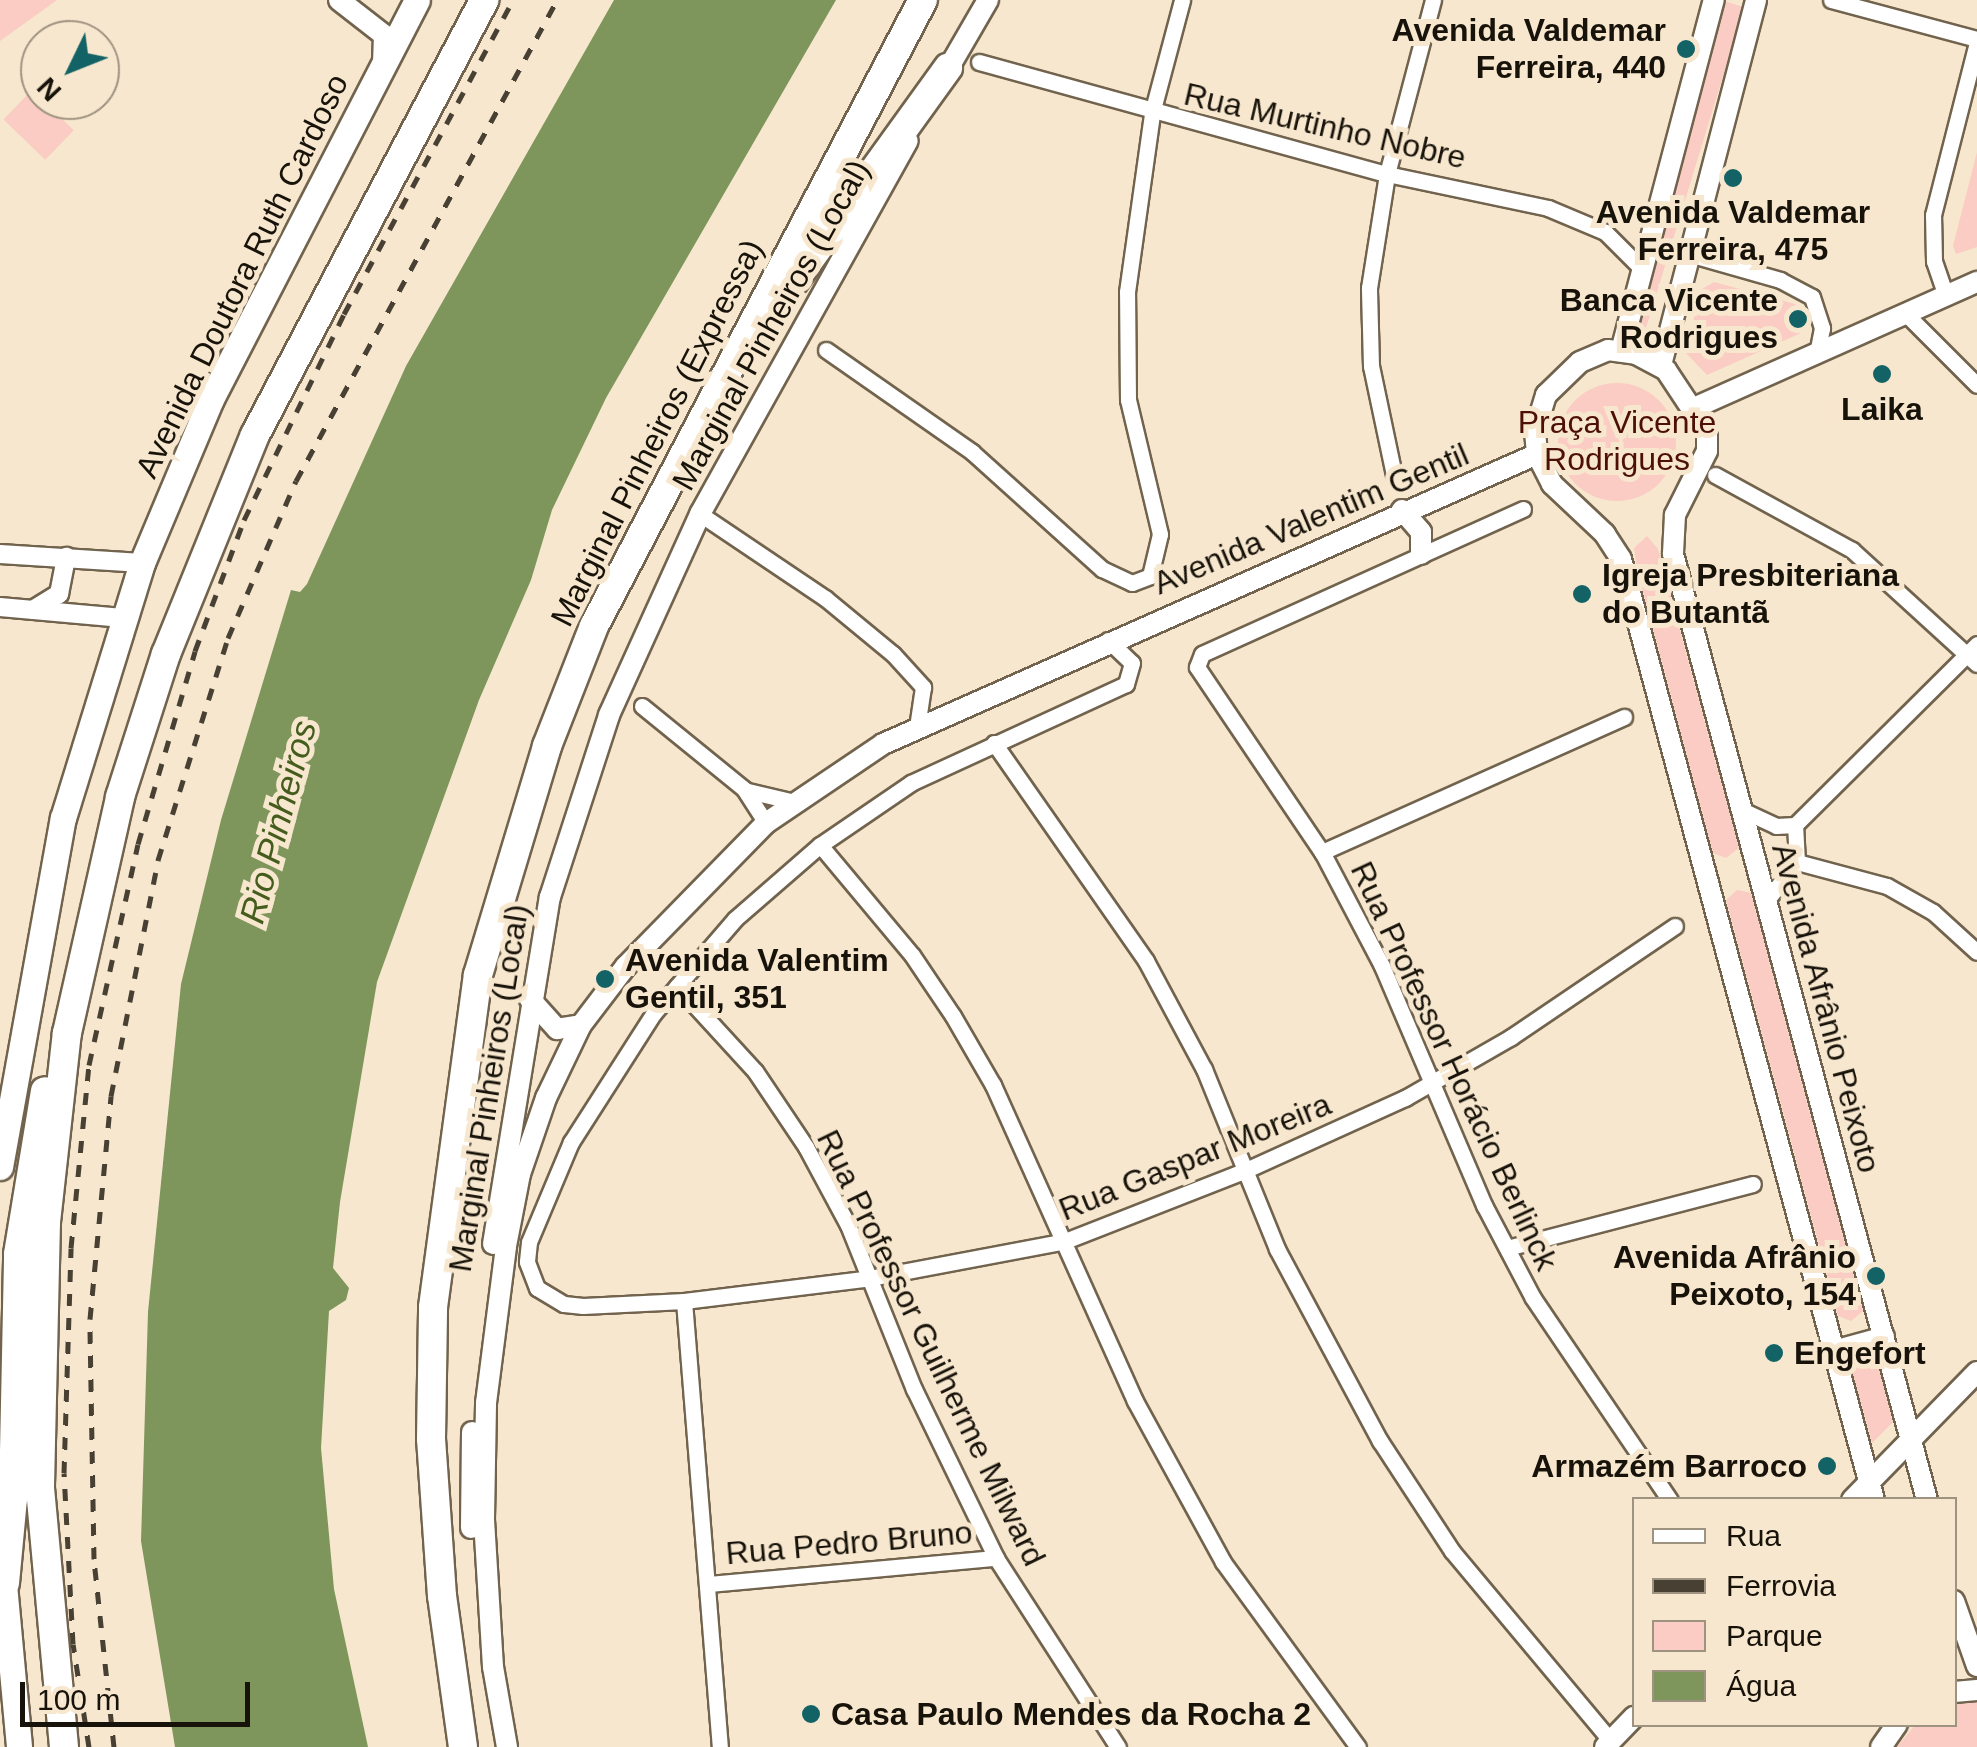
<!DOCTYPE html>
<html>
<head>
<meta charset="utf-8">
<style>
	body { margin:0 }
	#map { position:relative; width:1977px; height:1747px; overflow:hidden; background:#f7e7ce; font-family:Arial,sans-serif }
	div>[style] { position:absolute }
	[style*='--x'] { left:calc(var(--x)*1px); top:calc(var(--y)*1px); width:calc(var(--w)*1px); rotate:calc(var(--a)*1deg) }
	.green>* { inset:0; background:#faccc3; transform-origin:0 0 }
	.round { border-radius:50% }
	.water>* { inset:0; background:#7e965b }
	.roads { filter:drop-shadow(2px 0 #71634d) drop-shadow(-2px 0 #71634d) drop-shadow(0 2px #71634d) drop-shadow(0 -2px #71634d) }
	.minor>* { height:15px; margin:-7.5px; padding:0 7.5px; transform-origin:7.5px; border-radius:7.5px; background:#fff }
	.tertiary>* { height:18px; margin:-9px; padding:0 9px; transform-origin:9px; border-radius:9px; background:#fff }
	.secondary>* { height:20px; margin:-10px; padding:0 10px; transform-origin:10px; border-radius:10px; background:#fff }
	.trunk>* { height:25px; margin:-12.5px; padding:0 12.5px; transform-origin:12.5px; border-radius:12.5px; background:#fff }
	.motorway>* { height:28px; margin:-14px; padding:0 14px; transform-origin:14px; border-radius:14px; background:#fff }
	.rail>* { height:5px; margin-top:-2.5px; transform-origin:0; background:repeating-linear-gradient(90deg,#474033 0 12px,transparent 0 24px) }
	.dots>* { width:28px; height:28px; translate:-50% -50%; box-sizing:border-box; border:5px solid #f7e7ce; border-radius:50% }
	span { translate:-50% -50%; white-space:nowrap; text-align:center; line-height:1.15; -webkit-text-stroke:10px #f7e7ce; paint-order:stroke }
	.poi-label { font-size:32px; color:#18130a; font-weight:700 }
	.right { translate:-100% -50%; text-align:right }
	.left { translate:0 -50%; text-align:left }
	.street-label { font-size:32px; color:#18130a }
	.park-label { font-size:32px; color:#4e1006 }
	.water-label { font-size:35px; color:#445c1c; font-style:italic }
	.legend { position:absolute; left:1632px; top:1497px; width:325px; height:230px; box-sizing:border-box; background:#f7e7ce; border:2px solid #9e9280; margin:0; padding:12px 18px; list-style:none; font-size:30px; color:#18130a }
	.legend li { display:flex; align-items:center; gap:20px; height:50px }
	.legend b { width:50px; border:2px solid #9e9280 }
	.north { position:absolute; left:20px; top:20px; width:100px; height:100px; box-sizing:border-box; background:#f7e7ce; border:2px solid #9e9280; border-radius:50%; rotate:227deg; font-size:28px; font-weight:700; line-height:40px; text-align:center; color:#18130a }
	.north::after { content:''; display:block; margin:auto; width:35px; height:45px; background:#136366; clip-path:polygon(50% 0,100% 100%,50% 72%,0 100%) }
	.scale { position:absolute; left:20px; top:1682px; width:230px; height:45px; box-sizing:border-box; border:5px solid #18130a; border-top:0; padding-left:12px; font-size:30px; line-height:35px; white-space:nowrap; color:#18130a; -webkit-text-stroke:8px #f7e7ce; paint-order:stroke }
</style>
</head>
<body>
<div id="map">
	<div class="green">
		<div style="clip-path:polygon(0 0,57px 0,0 41px)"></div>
		<div style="left:1724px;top:1px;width:21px;height:342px;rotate:17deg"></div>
		<div style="left:32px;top:90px;width:58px;height:41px;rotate:44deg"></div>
		<div style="clip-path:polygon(1977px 152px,1977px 247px,1956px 254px,1953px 246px)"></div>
		<div style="clip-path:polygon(1714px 282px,1795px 304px,1804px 316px,1801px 333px,1707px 375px,1685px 352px,1702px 289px)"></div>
		<div class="round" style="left:1558px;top:383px;width:118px;height:118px"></div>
		<div style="clip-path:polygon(1647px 536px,1658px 549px,1739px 848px,1726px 858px,1713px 853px,1637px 569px,1634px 548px)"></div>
		<div style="clip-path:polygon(1737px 890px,1751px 893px,1863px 1311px,1851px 1321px,1838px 1316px,1726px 900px)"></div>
		<div style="clip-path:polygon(1864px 1355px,1876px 1357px,1893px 1422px,1872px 1443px,1851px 1367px)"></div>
		<div style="clip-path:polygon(1977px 1702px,1977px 1747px,1897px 1747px,1915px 1725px,1954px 1724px,1955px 1704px)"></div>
	</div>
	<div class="water">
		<div style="clip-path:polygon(614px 0,836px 0,606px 398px,552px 510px,531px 580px,479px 700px,377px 982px,340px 1202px,333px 1268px,349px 1288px,346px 1300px,329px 1311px,321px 1448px,334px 1589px,368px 1747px,175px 1747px,141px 1541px,148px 1312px,181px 984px,221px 820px,291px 590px,300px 592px,307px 584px,406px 366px)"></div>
	</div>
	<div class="roads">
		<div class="minor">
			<div style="--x:1831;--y:0;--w:151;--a:15"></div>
			<div style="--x:979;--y:62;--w:423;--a:15.4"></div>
			<div style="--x:1387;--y:174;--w:165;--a:11.9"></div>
			<div style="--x:1548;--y:208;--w:62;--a:22.8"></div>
			<div style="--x:1605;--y:232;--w:52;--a:45"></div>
			<div style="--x:1689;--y:254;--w:95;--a:15.9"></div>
			<div style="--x:1780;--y:280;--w:36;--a:28"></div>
			<div style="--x:1812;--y:297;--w:33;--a:72"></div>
			<div style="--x:1822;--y:328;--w:25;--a:101"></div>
			<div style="--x:1946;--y:296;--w:37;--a:-109"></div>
			<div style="--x:1934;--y:261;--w:46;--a:-91.2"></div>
			<div style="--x:1933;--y:215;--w:179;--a:-75.7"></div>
			<div style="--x:1906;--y:314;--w:100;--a:45"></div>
			<div style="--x:826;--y:350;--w:178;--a:34.9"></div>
			<div style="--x:972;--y:452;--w:175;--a:42"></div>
			<div style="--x:1102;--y:569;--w:33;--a:25"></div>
			<div style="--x:1132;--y:583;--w:19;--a:-21"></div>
			<div style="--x:1150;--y:576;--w:43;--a:-76.6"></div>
			<div style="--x:1160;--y:534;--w:138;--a:-103.4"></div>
			<div style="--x:1128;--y:400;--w:108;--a:-90.5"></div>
			<div style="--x:1127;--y:292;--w:181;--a:-82"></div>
			<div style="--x:1152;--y:113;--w:117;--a:-75.1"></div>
			<div style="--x:1394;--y:475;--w:111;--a:-101.9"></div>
			<div style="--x:1371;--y:366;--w:78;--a:-91.5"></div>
			<div style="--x:1369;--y:288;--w:115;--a:-81"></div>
			<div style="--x:1387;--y:174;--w:180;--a:-75.2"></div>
			<div style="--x:1715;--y:475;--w:156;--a:28.7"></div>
			<div style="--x:1852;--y:550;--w:169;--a:42.4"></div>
			<div style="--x:1523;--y:509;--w:352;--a:155.7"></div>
			<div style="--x:1202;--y:654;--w:14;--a:111"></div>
			<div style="--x:1197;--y:667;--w:223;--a:56"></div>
			<div style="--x:1322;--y:852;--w:129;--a:62.2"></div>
			<div style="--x:1382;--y:966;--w:260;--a:66.9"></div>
			<div style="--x:1484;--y:1205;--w:105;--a:62.2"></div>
			<div style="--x:1533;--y:1298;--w:244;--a:55.9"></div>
			<div style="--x:700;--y:514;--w:151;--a:33.9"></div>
			<div style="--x:825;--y:598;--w:88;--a:39.5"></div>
			<div style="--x:893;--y:654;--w:45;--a:47.7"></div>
			<div style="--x:923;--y:687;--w:40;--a:98.5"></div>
			<div style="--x:1108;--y:640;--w:33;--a:44"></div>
			<div style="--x:1132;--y:663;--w:22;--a:106"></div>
			<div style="--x:1126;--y:684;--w:237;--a:155.3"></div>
			<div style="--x:911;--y:783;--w:110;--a:145.7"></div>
			<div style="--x:820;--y:845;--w:113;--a:139"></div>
			<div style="--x:735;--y:919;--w:125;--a:130.8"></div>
			<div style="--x:653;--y:1014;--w:152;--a:122.6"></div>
			<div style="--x:571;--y:1142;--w:108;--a:112.8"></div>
			<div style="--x:529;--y:1242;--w:20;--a:96"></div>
			<div style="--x:527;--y:1262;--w:28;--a:69"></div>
			<div style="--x:537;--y:1288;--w:31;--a:31"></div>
			<div style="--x:564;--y:1304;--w:19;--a:6"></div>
			<div style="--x:583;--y:1306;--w:101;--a:-2.8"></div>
			<div style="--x:684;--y:1301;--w:187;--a:-7"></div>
			<div style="--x:870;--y:1278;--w:198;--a:-10.7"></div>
			<div style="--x:1065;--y:1241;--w:194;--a:-21.4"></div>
			<div style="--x:1246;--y:1170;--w:175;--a:-24.4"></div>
			<div style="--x:1405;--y:1098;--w:122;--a:-29.9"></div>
			<div style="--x:1511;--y:1037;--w:198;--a:-34.1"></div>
			<div style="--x:642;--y:706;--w:132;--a:39.1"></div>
			<div style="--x:744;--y:789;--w:40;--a:57.1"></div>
			<div style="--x:994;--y:743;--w:266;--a:55.1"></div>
			<div style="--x:1146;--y:961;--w:123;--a:61.8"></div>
			<div style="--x:1204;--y:1069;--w:194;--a:67.9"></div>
			<div style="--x:1277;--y:1249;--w:218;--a:61.8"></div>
			<div style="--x:1380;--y:1441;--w:131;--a:56.8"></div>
			<div style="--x:1452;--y:1551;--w:248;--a:50.1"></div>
			<div style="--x:748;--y:791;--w:48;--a:13.2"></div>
			<div style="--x:1742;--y:810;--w:38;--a:25"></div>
			<div style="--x:1776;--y:826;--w:19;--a:-3"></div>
			<div style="--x:1795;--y:825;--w:257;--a:-44.8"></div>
			<div style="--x:820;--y:845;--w:143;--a:50.1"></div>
			<div style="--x:912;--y:955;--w:73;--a:56.1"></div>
			<div style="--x:953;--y:1016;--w:80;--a:59.9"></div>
			<div style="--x:993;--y:1085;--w:346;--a:65.8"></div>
			<div style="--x:1135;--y:1401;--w:183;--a:61.3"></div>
			<div style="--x:1223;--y:1562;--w:229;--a:53.9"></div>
			<div style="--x:1322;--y:852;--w:331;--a:-24.1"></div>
			<div style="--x:1797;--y:862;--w:93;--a:14.9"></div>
			<div style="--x:1887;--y:886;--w:53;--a:29.5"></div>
			<div style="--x:1933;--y:912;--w:59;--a:42.3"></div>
			<div style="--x:1766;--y:901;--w:50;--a:-51.5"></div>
			<div style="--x:1797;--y:862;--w:37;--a:-93"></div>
			<div style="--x:677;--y:986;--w:115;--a:47.5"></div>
			<div style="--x:755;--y:1071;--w:92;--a:56.1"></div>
			<div style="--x:806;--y:1147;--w:89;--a:61.7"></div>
			<div style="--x:848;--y:1225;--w:177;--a:68.1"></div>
			<div style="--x:914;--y:1389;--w:188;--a:64.1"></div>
			<div style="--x:996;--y:1558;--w:225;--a:57.2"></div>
			<div style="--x:1507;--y:1248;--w:254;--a:-14.6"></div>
			<div style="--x:684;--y:1301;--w:447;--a:85.4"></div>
			<div style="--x:708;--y:1584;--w:289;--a:-5.2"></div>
		</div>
		<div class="tertiary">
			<div style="--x:0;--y:554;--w:142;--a:3.6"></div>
			<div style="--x:0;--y:607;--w:123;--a:5.1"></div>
			<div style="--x:33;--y:610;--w:31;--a:-32"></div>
			<div style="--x:59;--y:594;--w:38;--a:-79"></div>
		</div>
		<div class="secondary">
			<div style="--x:339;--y:0;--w:57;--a:37.9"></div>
			<div style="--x:384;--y:35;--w:26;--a:92"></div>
			<div style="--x:941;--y:81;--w:94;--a:-59.9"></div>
			<div style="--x:1621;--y:351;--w:363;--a:-75.2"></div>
			<div style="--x:1661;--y:365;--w:377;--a:-75.4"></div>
			<div style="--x:1696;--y:407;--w:308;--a:-24"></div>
			<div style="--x:1402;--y:510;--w:29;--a:49"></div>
			<div style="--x:1421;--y:532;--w:22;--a:90"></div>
			<div style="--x:529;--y:998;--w:42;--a:47.9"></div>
			<div style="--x:557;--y:1029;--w:24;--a:-9"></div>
			<div style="--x:493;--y:1244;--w:352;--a:-80.7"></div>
			<div style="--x:550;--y:897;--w:191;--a:-72"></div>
			<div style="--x:609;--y:715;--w:221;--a:-65.6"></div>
			<div style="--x:700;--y:514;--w:427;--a:-60.9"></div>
			<div style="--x:1834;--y:1351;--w:52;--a:-15.6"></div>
			<div style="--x:1852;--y:1500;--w:179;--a:-45.7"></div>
			<div style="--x:1874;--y:1500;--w:974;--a:-105.05"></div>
			<div style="--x:1621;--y:559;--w:30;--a:-123"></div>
			<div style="--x:1605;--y:534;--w:73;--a:-136.7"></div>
			<div style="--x:1552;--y:484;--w:34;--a:-117"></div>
			<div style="--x:1537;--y:454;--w:23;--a:-95"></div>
			<div style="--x:1535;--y:431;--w:38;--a:-73"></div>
			<div style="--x:1546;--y:395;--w:47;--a:-44.1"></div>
			<div style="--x:1580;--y:362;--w:30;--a:-23"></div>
			<div style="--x:1608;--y:350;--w:28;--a:8"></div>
			<div style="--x:1636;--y:354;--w:34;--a:28"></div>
			<div style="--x:1666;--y:370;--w:74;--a:56.5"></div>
			<div style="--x:1707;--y:432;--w:19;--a:90"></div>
			<div style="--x:1707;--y:451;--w:72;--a:116.6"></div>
			<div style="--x:1675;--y:515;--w:39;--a:93"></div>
			<div style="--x:1673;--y:554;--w:980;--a:74.97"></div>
			<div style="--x:471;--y:1528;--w:96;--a:-89.4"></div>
			<div style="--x:1954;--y:1601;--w:69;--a:70.5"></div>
			<div style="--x:1954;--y:1692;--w:23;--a:-5"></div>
			<div style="--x:507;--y:1747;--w:81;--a:-99.9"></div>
			<div style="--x:493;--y:1667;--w:148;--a:-93.5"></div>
			<div style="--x:484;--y:1519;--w:116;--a:-89"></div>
			<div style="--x:486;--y:1403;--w:158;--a:-82.7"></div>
			<div style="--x:506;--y:1246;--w:73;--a:-79"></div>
			<div style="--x:520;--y:1174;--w:80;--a:-71.1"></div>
			<div style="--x:546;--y:1098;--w:81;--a:-64.4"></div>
			<div style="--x:581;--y:1025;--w:74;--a:-52.7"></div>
			<div style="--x:626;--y:966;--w:200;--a:-45.6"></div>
			<div style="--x:766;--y:823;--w:141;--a:-34"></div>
			<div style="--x:883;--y:744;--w:715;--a:-23.91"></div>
			<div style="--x:1605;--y:1747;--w:42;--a:-46"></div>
			<div style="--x:1881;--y:1747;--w:28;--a:-55"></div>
		</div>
		<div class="trunk">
			<div style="--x:0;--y:1167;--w:355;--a:-79.8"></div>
			<div style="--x:63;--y:818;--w:267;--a:-72.8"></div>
			<div style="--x:142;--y:563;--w:178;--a:-67.2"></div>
			<div style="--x:211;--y:399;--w:449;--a:-62.7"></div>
			<div style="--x:2;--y:1563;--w:185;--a:84.7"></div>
		</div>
		<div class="motorway">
			<div style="--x:782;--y:298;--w:284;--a:-54.2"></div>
			<div style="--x:5;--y:1583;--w:84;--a:-84.6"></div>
			<div style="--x:13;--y:1499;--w:245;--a:-88.8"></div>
			<div style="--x:18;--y:1254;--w:165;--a:-80.6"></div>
			<div style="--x:64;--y:1747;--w:262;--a:-95.3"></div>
			<div style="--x:40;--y:1486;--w:264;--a:-88.7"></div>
			<div style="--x:46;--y:1222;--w:190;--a:-83.7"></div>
			<div style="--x:67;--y:1033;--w:242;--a:-77.3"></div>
			<div style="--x:120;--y:797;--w:150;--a:-72.2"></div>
			<div style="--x:166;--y:654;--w:236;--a:-67.9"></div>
			<div style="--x:255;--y:435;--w:492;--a:-62.2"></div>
			<div style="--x:463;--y:1747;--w:152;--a:-97.9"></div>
			<div style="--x:442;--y:1596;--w:157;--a:-94"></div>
			<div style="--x:431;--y:1439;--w:132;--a:-89.1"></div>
			<div style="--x:433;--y:1307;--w:335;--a:-82.3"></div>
			<div style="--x:478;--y:975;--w:239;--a:-73.2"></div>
			<div style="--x:547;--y:746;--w:129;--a:-68.6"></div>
			<div style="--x:594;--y:626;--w:707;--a:-62.28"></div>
		</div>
	</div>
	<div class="rail">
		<div style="--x:89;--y:1747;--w:104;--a:-98.8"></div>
		<div style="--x:73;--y:1644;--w:171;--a:-93"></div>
		<div style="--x:64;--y:1473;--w:225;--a:-88.2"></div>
		<div style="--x:71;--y:1248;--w:184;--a:-84.4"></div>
		<div style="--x:89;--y:1065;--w:226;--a:-77.5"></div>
		<div style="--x:138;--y:844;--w:201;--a:-73.5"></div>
		<div style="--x:195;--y:651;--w:140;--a:-69.5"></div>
		<div style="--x:244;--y:520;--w:229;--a:-64.1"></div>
		<div style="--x:344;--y:314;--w:357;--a:-61.7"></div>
		<div style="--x:114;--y:1747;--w:189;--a:-96.1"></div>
		<div style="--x:94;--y:1559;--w:240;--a:-91"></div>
		<div style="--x:90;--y:1319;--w:224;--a:-84.6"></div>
		<div style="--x:111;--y:1096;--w:241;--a:-78.7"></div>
		<div style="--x:158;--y:860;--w:233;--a:-72.5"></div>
		<div style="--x:228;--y:638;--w:171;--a:-66.6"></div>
		<div style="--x:296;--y:481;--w:547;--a:-61.51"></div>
	</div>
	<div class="dots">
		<div style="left:1686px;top:49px;background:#136366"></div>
		<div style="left:1733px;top:178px;background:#136366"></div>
		<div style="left:1798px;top:319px;background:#136366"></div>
		<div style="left:1882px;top:374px;background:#136366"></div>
		<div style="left:1582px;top:594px;background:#136366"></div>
		<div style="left:605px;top:979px;background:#136366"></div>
		<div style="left:1876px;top:1276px;background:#136366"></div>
		<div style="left:1774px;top:1353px;background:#136366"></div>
		<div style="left:1827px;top:1466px;background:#136366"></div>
		<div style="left:811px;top:1714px;background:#136366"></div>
	</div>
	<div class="poi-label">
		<span class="right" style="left:1666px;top:49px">Avenida Valdemar<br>Ferreira, 440</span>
		<span style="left:1733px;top:231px">Avenida Valdemar<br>Ferreira, 475</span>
		<span class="right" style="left:1778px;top:319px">Banca Vicente<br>Rodrigues</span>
		<span style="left:1882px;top:409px">Laika</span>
		<span class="left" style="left:1602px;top:594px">Igreja Presbiteriana<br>do Butantã</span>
		<span class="left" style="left:625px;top:979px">Avenida Valentim<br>Gentil, 351</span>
		<span class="right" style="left:1856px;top:1276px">Avenida Afrânio<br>Peixoto, 154</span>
		<span class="left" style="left:1794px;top:1353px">Engefort</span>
		<span class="right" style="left:1807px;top:1466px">Armazém Barroco</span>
		<span class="left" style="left:831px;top:1714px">Casa Paulo Mendes da Rocha 2</span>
	</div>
	<div class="street-label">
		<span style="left:1325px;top:126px;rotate:13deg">Rua Murtinho Nobre</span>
		<span style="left:242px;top:276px;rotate:-64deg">Avenida Doutora Ruth Cardoso</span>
		<span style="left:771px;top:325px;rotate:-61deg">Marginal Pinheiros (Local)</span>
		<span style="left:657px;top:433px;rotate:-63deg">Marginal Pinheiros (Expressa)</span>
		<span style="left:1311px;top:519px;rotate:-23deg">Avenida Valentim Gentil</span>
		<span style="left:1826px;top:1008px;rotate:75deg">Avenida Afrânio Peixoto</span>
		<span style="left:1454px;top:1066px;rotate:65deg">Rua Professor Horácio Berlinck</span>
		<span style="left:489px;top:1088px;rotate:-81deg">Marginal Pinheiros (Local)</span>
		<span style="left:1195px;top:1157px;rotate:-22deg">Rua Gaspar Moreira</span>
		<span style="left:931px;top:1348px;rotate:64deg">Rua Professor Guilherme Milward</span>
		<span style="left:849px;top:1543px;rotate:-5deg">Rua Pedro Bruno</span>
	</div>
	<div class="park-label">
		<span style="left:1617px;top:441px">Praça Vicente<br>Rodrigues</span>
	</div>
	<div class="water-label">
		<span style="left:278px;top:822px;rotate:-75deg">Rio Pinheiros</span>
	</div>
	<ul class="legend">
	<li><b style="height:12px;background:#fff"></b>Rua</li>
	<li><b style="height:12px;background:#474033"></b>Ferrovia</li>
	<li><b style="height:28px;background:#faccc3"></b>Parque</li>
	<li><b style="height:28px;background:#7e965b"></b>Água</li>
	</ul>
	<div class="north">N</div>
	<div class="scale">100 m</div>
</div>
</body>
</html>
